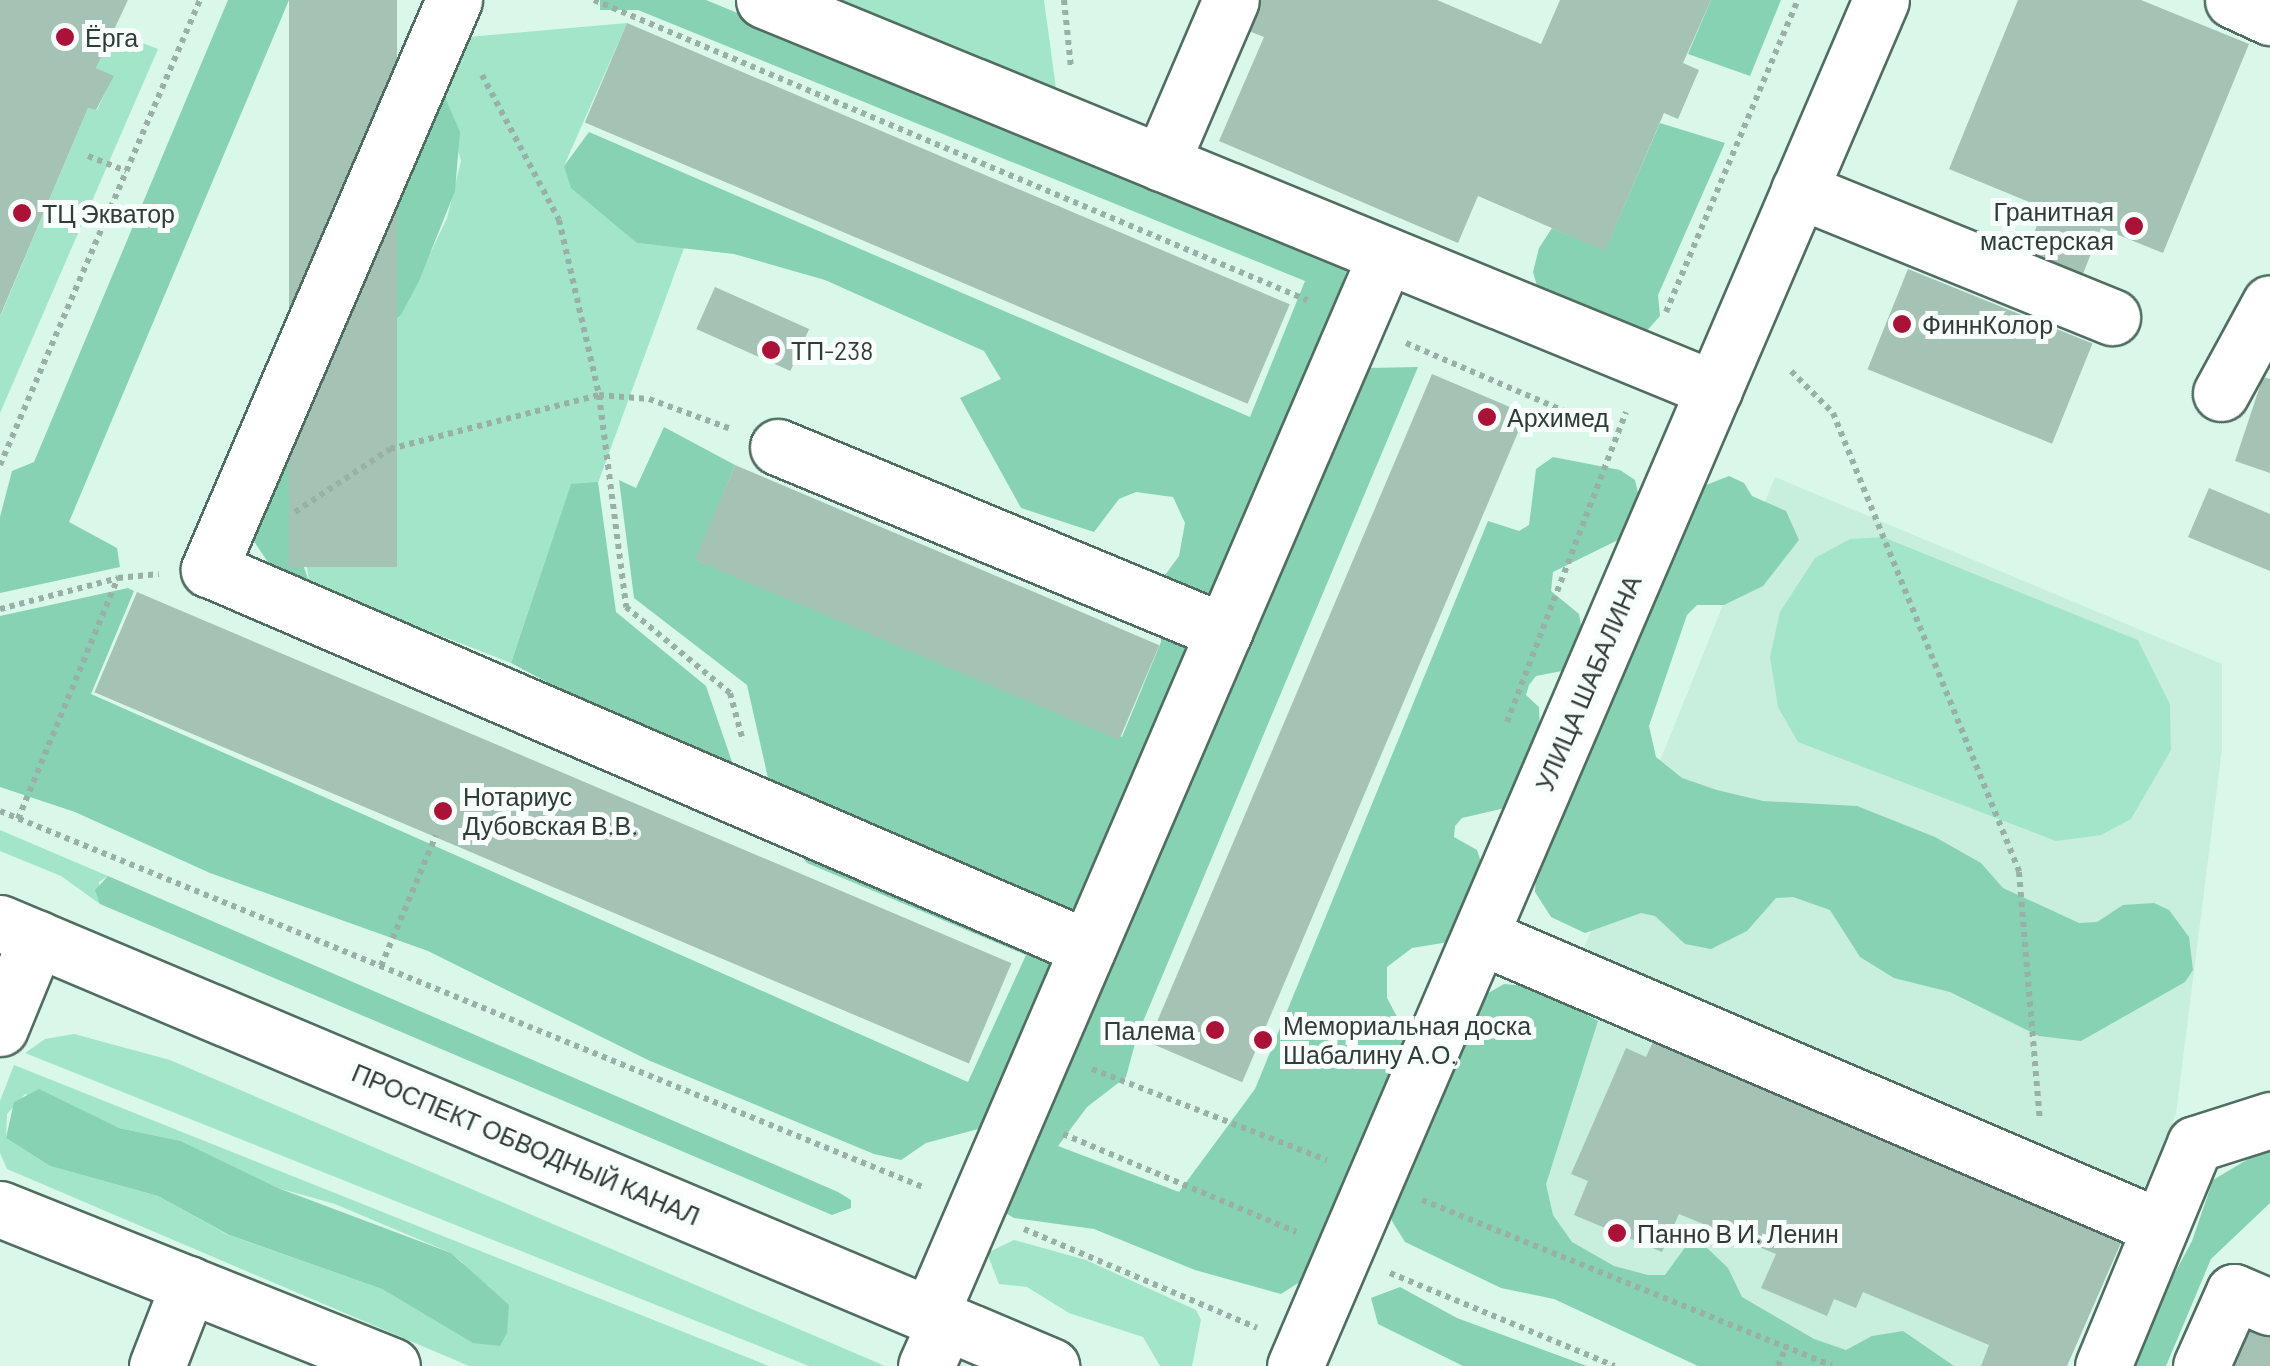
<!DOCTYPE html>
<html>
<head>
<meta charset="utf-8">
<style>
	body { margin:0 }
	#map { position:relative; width:2270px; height:1366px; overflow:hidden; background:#d9f8ea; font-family:Barlow,sans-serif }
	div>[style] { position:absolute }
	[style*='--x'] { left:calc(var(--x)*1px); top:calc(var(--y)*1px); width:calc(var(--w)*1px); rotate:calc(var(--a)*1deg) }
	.built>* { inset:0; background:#c8eedd }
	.green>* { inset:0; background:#a2e5c8 }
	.forest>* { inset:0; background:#87d2b3 }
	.building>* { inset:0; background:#a5c3b5; transform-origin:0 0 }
	.path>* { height:6px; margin-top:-3px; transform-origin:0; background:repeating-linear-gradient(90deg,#99b0a6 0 5px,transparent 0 10px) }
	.roads { filter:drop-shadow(2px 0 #516d61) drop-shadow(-2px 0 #516d61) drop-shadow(0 2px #516d61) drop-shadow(0 -2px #516d61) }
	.minor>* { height:55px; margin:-27.5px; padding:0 27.5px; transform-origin:27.5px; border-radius:27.5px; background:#fff }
	.major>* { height:55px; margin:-27.5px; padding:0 27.5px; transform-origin:27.5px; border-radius:27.5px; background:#fff }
	.dots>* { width:28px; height:28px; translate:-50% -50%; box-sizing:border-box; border:5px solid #f8fefb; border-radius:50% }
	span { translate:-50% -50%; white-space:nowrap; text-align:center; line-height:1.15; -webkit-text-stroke:10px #f8fefb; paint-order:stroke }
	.poi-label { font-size:25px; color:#303c37 }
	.left { translate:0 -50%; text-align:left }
	.right { translate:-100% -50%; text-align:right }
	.street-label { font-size:25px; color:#303c37 }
</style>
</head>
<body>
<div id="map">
	<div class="built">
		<div style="clip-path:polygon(evenodd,1775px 477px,2222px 664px,2222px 749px,2176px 1114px,2067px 1366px,1807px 1366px,1470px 1229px,1775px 477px,1883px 537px,2138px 640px,2170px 704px,2171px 750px,1850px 539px,1883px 537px)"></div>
	</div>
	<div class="green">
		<div style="clip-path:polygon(807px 0,1044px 0,1059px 111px)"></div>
		<div style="clip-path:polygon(627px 23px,564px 166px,637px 243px,684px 248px,598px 483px,571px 485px,511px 663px,310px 585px,298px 518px,302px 480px,347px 416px,349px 368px,368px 341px,401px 315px,447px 218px,461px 161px,439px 83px,457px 38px)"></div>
		<div style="clip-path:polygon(111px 31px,158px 49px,0 413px,0 317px,88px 108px,97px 110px,113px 77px,96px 68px)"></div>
		<div style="clip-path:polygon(1883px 537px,2138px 640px,2170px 704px,2171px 750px,2131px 819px,2101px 835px,2056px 841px,1798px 742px,1778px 707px,1770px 657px,1780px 612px,1815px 558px,1850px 539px)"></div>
		<div style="clip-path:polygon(0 830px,108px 876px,99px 882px,100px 904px,61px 876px,0 851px)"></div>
		<div style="clip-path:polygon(74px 1034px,170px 1060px,885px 1366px,809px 1366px,25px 1053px,45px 1039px)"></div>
		<div style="clip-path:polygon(evenodd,14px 1065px,769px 1366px,469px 1366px,7px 1169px,0 1153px,0 1101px,14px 1065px,25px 1094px,119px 1128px,181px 1141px,278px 1188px,335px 1204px,451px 1253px,463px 1263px,474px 1343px,382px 1289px,228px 1235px,158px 1196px,50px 1166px,6px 1138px,7px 1114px,25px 1094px)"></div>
		<div style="clip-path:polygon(1014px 1240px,1086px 1260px,1196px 1310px,1201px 1320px,1192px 1366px,1160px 1366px,1143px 1337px,1069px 1313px,1027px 1287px,999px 1284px,987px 1253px)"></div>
	</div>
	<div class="forest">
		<div style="clip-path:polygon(228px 0,289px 0,69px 522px,117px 548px,120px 567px,0 593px,0 517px,12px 471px,34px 462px)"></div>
		<div style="clip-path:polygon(600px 0,706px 0,1348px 266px,1320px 352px,1367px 368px,1418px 367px,1137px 1036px,1126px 1077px,1087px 1107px,1058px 1146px,1179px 1192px,1255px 1089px,1488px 521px,1519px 531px,1529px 525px,1536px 469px,1553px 457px,1620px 470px,1635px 480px,1639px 497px,1620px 539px,1553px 572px,1551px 591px,1579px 614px,1582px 632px,1567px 670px,1536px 676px,1529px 685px,1526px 695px,1539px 707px,1540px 736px,1518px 805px,1462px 818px,1455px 826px,1454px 837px,1477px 850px,1483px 868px,1455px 941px,1412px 948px,1387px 967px,1387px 998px,1409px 1039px,1309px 1276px,1281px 1294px,1195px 1270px,1094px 1229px,1014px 1218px,997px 1208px,982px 1128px,926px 1143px,901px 1160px,874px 1154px,648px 1060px,428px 951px,210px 873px,75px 812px,0 787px,0 616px,128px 588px,134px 591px,91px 694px,968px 1082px,1026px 955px,807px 863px,780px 831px,747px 685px,634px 598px,619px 480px,636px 488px,664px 427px,735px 465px,696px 560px,1122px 737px,1161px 642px,1157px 586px,1179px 556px,1185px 523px,1173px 497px,1136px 492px,1119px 499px,1094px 532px,1021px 508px,960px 398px,1001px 379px,984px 351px,825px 280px,734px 254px,637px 243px,571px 188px,564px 166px,589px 132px,1250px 417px,1305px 281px,638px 10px,600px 10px)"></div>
		<div style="clip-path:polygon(1711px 0,1781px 0,1750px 76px,1688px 54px)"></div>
		<div style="clip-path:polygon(439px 83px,460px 132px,455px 191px,419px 281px,401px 315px,368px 341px,349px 368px,347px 416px,302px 480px,298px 518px,307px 535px,303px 564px,310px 585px,274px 571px,251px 537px)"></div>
		<div style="clip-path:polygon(1660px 123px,1725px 143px,1658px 295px,1660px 316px,1643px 335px,1542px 303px,1533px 272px,1539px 248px,1552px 228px,1605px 250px)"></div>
		<div style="clip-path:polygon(1729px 476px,1744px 483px,1752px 496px,1786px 511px,1799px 540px,1763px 586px,1724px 605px,1697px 605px,1687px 615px,1649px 726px,1656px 757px,1682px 778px,1717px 790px,1763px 801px,1857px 806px,1935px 837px,1981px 863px,2003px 888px,2079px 923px,2097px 922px,2123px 905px,2154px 903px,2169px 910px,2189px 937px,2193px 970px,2185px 982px,2081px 1041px,2039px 1036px,1950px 992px,1894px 978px,1860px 957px,1830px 910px,1793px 897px,1776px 898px,1747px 931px,1711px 949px,1685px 944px,1655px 916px,1641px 913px,1585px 933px,1551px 917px,1535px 892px,1536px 864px,1701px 487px)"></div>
		<div style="clip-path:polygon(598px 482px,616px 612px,706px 686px,740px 785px,511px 663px,571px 484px)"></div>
		<div style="clip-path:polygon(108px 876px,838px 1192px,851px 1200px,851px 1208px,832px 1215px,100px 904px,95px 890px)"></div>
		<div style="clip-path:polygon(1504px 984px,1536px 987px,1598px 1021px,1546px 1184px,1553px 1215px,1572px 1242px,1614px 1266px,1648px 1275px,1665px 1275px,1689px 1242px,1705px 1246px,1728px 1268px,1742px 1297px,1814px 1339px,1846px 1350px,1872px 1336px,1903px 1331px,1954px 1366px,1698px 1366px,1554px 1299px,1501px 1288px,1405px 1242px,1392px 1221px,1392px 1193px,1457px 1065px,1478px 999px)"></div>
		<div style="clip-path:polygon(39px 1089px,119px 1128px,181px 1141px,278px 1188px,451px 1253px,509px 1305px,507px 1333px,500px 1346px,473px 1343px,382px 1289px,229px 1235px,158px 1196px,50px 1166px,6px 1138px,14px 1102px)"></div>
		<div style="clip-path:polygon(2270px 1146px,2270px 1203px,2211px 1259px,2166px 1366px,2125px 1366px,2192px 1241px,2213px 1180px)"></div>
		<div style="clip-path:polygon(1400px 1287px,1457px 1318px,1587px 1366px,1463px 1366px,1378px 1324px,1371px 1298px)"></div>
	</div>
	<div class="building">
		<div style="clip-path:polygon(0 0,128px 0,96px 68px,114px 76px,96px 110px,88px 108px,0 316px)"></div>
		<div style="left:289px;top:0;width:108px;height:567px"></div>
		<div style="clip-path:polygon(1254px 0,1437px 0,1541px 44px,1560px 0,1711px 0,1683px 63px,1699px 70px,1678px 119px,1664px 113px,1605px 251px,1478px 196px,1458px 243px,1219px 141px,1264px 37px,1241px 28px)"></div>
		<div style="clip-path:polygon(2018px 0,2141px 0,2249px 44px,2163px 253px,2101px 228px,2081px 279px,2025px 256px,2044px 208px,1949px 169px)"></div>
		<div style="left:627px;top:23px;width:720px;height:108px;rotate:23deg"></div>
		<div style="left:1908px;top:269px;width:199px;height:108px;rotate:22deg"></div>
		<div style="left:715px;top:287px;width:103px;height:46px;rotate:24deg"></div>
		<div style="left:1432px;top:374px;width:102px;height:726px;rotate:23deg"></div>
		<div style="clip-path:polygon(2263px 377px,2270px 379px,2270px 473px,2235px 461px)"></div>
		<div style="left:735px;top:465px;width:461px;height:103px;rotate:23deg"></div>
		<div style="clip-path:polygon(2209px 488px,2270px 514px,2270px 571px,2188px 537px)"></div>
		<div style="left:137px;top:592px;width:950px;height:109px;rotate:23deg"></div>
		<div style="clip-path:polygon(1657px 1033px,2124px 1236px,2067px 1366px,1981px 1366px,1989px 1345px,1863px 1292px,1856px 1308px,1834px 1299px,1827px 1316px,1761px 1288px,1776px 1254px,1679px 1214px,1662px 1252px,1574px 1215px,1588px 1181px,1571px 1174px,1626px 1048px,1646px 1057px)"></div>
		<div style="clip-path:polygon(2233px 1317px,2270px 1333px,2270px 1366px,2213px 1366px)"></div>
	</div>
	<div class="path">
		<div style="--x:594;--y:0;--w:774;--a:22.82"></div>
		<div style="--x:1064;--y:0;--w:68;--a:84.1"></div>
		<div style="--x:482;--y:75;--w:164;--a:62"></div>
		<div style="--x:559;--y:220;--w:180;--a:77.1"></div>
		<div style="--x:599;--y:395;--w:214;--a:82.7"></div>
		<div style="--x:626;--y:607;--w:135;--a:39.6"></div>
		<div style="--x:730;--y:693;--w:50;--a:74.8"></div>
		<div style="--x:88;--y:156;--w:41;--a:21.5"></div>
		<div style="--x:1666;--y:312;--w:339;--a:-67.1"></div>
		<div style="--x:1406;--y:343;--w:230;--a:23.3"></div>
		<div style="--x:1791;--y:371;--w:59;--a:45"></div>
		<div style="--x:1833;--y:413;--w:495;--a:67.9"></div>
		<div style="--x:2019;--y:872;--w:249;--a:85.2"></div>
		<div style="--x:0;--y:465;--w:506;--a:-66.73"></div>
		<div style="--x:295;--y:512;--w:114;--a:-33.6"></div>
		<div style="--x:390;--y:449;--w:216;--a:-14.5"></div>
		<div style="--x:599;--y:395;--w:50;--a:4.6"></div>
		<div style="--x:649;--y:399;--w:87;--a:20.1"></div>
		<div style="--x:0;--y:609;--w:122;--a:-14.7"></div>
		<div style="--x:118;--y:578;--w:41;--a:-5.6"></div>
		<div style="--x:1507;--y:722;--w:332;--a:-69"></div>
		<div style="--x:0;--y:811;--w:999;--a:22.17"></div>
		<div style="--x:18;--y:819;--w:261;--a:-67.5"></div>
		<div style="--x:381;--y:966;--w:142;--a:-67.2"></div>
		<div style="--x:1092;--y:1069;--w:252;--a:21.2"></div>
		<div style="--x:1063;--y:1134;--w:253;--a:22.8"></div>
		<div style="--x:1422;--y:1200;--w:442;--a:22"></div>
		<div style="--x:1024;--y:1229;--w:253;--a:23"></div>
		<div style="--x:1390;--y:1273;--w:243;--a:22.5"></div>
		<div style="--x:1778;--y:1366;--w:21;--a:-67"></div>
	</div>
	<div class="roads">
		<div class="minor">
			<div style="--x:454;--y:0;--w:620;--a:113.3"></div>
			<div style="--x:209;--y:569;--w:957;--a:23.32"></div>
			<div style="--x:764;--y:0;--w:1027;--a:22.27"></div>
			<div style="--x:2233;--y:0;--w:41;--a:24.7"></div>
			<div style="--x:1161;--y:163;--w:177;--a:-66.8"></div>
			<div style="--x:1799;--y:190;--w:338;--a:22.1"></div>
			<div style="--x:2221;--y:393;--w:102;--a:-61.4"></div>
			<div style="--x:778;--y:447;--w:483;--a:22.5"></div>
			<div style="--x:1480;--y:936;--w:740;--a:23.17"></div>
			<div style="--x:0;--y:1028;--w:97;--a:-67.7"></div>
			<div style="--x:0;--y:1209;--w:422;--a:21.8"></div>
			<div style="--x:930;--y:1315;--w:1154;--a:-66.72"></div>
			<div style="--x:157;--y:1366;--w:88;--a:-68.7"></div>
			<div style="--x:926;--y:1366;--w:49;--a:-66"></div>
			<div style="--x:1295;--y:1366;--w:1486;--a:-66.78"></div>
			<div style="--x:2103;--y:1366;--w:240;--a:-67.5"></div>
			<div style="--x:2195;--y:1144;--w:79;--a:-17.7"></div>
			<div style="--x:2201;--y:1366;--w:81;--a:-66"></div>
			<div style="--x:2234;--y:1292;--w:39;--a:23"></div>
		</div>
		<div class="major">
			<div style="--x:0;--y:923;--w:1141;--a:22.86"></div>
		</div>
	</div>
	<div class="dots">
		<div style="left:65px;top:37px;background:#aa1337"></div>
		<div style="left:22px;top:213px;background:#aa1337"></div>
		<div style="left:2134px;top:226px;background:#aa1337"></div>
		<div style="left:1902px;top:324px;background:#aa1337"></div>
		<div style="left:771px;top:350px;background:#aa1337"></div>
		<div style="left:1487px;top:417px;background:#aa1337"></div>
		<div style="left:443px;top:811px;background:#aa1337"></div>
		<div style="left:1215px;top:1030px;background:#aa1337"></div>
		<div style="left:1263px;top:1040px;background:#aa1337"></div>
		<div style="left:1617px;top:1233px;background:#aa1337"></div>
	</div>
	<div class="poi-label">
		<span class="left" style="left:85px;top:37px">Ёрга</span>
		<span class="right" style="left:2114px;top:226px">Гранитная<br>мастерская</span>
		<span class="left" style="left:42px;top:213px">ТЦ Экватор</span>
		<span class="left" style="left:1922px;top:324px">ФиннКолор</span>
		<span class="left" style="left:791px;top:350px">ТП-238</span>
		<span class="left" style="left:1507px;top:417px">Архимед</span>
		<span class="left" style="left:463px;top:811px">Нотариус<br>Дубовская В.В.</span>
		<span class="left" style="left:1283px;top:1040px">Мемориальная доска<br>Шабалину А.О.</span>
		<span class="right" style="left:1195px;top:1030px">Палема</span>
		<span class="left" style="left:1637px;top:1233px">Панно В И. Ленин</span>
	</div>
	<div class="street-label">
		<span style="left:1588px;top:683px;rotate:-67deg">УЛИЦА ШАБАЛИНА</span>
		<span style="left:526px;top:1144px;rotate:23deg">ПРОСПЕКТ ОБВОДНЫЙ КАНАЛ</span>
	</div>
</div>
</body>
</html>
